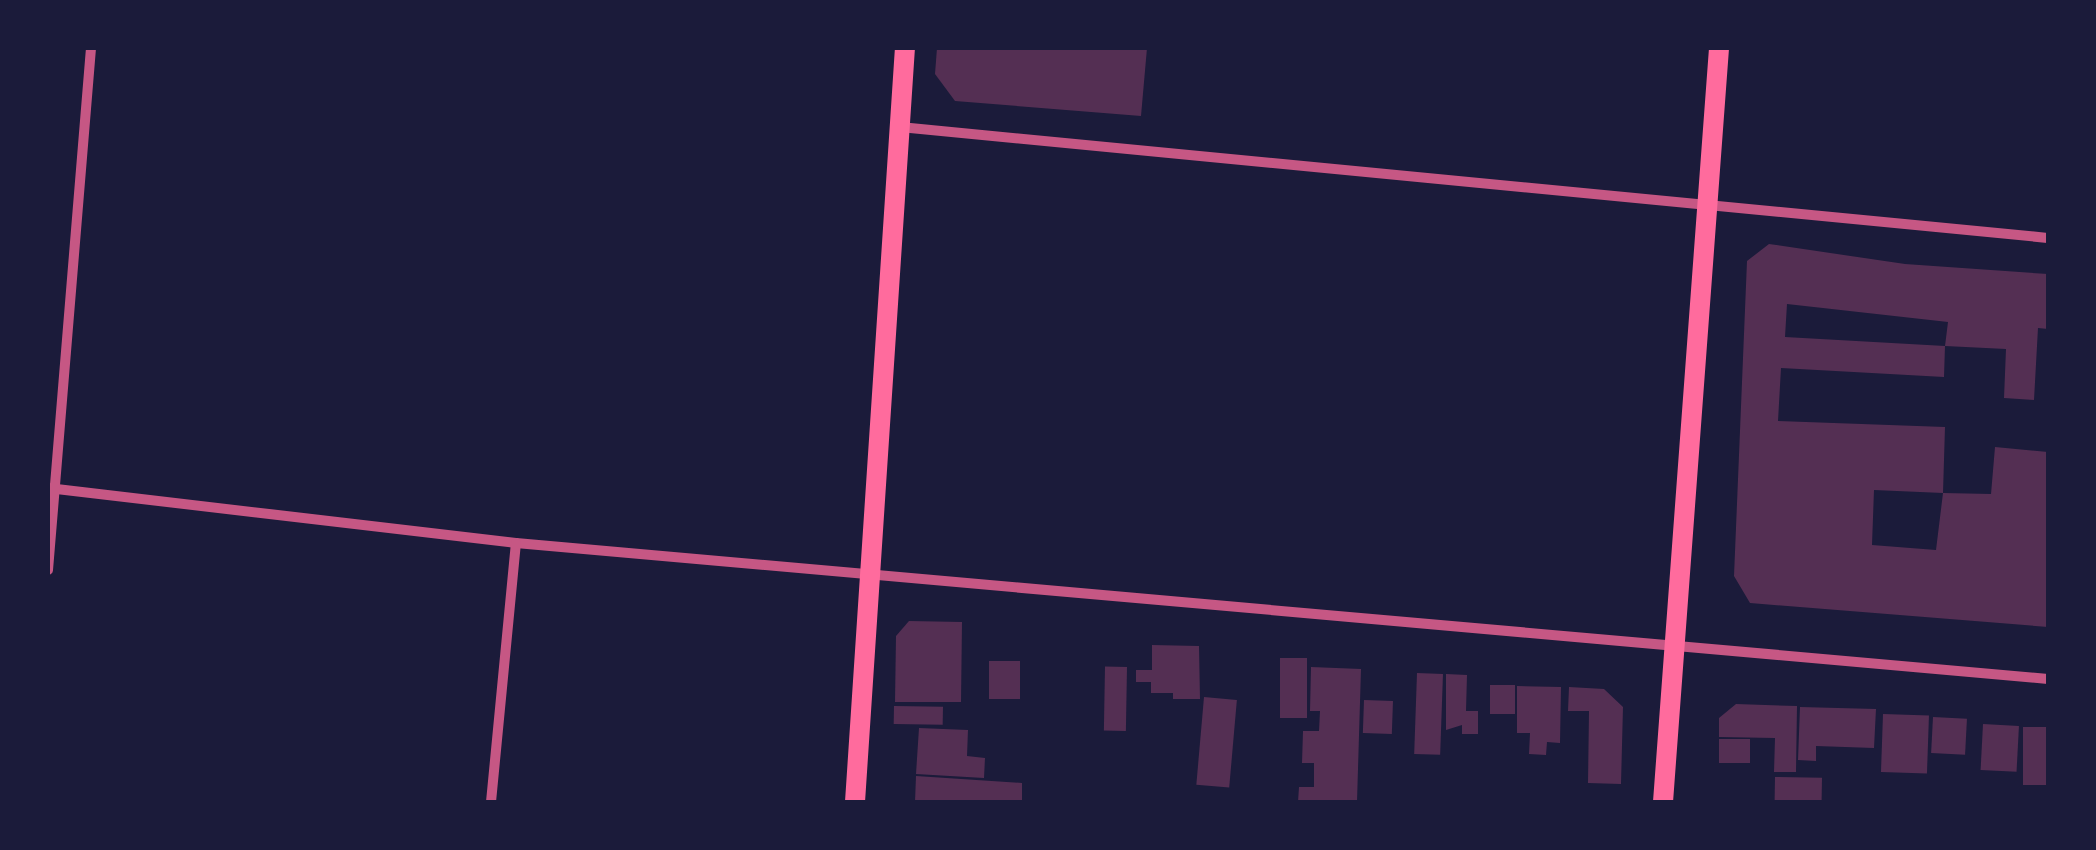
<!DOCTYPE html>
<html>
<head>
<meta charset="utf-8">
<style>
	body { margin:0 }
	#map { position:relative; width:2096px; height:850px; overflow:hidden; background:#1b1b3a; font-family:"Work Sans",sans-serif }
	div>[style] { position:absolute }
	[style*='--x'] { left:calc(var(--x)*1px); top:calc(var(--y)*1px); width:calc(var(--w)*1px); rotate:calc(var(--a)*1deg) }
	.building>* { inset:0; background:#542f53; transform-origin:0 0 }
	.minor>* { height:10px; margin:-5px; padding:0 5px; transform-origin:5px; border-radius:5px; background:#c65784 }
	.secondary>* { height:20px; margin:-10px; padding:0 10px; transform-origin:10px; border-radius:10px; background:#ff6b9d }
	span { translate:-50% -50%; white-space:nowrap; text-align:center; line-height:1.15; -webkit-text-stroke:10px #1b1b3a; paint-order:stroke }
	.frame { position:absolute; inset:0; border:50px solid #1b1b3a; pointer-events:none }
</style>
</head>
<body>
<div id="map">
	<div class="building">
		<div style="clip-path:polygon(937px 48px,1147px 48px,1141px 116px,955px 101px,935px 74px)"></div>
		<div style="clip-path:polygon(1769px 244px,1905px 264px,2048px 274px,2048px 329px,2038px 328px,2034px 400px,2004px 398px,2006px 349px,1945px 346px,1948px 322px,1787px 304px,1785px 337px,1945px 346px,1944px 377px,1781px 368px,1778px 421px,1945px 427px,1943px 493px,1874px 490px,1872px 545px,1936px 550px,1943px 493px,1991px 494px,1995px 447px,2048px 452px,2048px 627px,1750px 603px,1734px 576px,1747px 261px)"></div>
		<div style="clip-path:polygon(909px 621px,962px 622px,961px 702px,895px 702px,896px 636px)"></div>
		<div style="clip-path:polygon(1152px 645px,1199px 646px,1200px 699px,1173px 699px,1173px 693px,1151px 693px,1151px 682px,1136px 682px,1136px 670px,1152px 670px)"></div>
		<div style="left:1280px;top:658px;width:27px;height:60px"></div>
		<div style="left:989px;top:661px;width:31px;height:38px"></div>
		<div style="left:1127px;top:667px;width:64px;height:22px;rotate:91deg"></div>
		<div style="clip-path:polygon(1311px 667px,1361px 669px,1357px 802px,1298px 802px,1299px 787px,1314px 787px,1314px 763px,1302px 763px,1303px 731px,1319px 731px,1320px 711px,1310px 711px)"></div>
		<div style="left:1417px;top:673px;width:26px;height:81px;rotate:2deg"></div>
		<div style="clip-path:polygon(1446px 674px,1467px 675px,1466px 711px,1478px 711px,1478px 734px,1462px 734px,1462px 725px,1446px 730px)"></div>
		<div style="left:1490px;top:685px;width:25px;height:29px"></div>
		<div style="clip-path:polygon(1517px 686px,1561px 687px,1560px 743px,1547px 742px,1546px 755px,1529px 754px,1530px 733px,1517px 733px)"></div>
		<div style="clip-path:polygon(1569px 687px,1604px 689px,1623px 707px,1621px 784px,1588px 783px,1589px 711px,1568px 711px)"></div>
		<div style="left:1204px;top:697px;width:33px;height:88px;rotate:5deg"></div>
		<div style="left:1364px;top:700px;width:29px;height:33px;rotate:2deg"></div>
		<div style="clip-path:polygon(1736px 704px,1797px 706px,1796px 772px,1774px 772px,1775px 738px,1719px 737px,1719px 718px)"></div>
		<div style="left:894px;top:706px;width:49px;height:18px;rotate:1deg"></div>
		<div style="clip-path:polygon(1800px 707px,1876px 709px,1874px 748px,1816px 746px,1816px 761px,1798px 760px)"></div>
		<div style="left:1883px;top:714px;width:46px;height:58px;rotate:2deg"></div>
		<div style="left:1933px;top:717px;width:34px;height:36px;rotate:3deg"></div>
		<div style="left:1983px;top:724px;width:36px;height:46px;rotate:3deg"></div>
		<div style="left:2023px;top:727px;width:25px;height:58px"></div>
		<div style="clip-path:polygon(919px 728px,968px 730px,967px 756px,985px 758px,984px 778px,916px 774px)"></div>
		<div style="left:1719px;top:739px;width:31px;height:24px"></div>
		<div style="clip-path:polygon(916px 776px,1022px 783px,1022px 802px,915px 802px)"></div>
		<div style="left:1775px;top:777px;width:47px;height:25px;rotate:1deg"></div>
	</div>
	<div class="minor">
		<div style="--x:900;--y:127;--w:1153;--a:5.52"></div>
		<div style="--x:48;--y:488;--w:471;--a:6.7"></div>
		<div style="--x:516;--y:543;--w:1538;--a:5.07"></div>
		<div style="--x:48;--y:570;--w:524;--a:-85.29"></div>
		<div style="--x:491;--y:802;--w:260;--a:-84.5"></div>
	</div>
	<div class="secondary">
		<div style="--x:855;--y:802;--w:756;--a:-86.21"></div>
		<div style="--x:1663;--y:802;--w:756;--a:-85.75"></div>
	</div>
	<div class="frame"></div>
</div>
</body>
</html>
